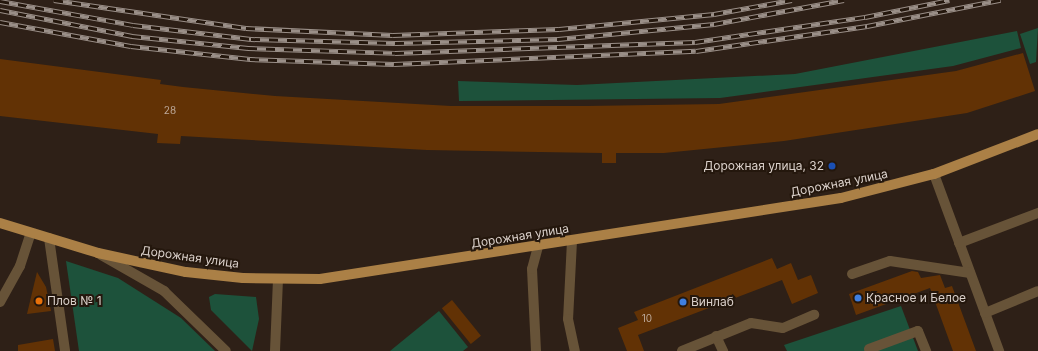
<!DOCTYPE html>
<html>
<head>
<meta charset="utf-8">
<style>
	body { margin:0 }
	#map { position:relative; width:1038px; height:351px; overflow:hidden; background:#2e2017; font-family:Inter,sans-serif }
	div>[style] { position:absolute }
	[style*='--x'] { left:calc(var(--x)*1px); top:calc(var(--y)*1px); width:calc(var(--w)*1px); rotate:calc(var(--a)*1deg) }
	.green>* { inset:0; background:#1d523b }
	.building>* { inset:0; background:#623205; transform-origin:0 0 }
	.minor>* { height:10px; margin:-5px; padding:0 5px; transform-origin:5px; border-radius:5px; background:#675338 }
	.major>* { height:10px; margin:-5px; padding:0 5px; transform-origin:5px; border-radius:5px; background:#ab8046 }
	.rail>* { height:4.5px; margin-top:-2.25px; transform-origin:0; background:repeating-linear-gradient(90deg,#24170d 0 9px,#9a8f88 0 18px); box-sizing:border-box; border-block:1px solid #9a8f88 }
	.dots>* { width:11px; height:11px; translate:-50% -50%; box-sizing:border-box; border:2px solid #24170d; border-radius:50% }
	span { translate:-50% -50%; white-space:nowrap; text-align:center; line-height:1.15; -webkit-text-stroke:4px #24170d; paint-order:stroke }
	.number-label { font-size:10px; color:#bca899 }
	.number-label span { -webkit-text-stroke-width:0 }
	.poi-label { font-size:12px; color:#dad0ca }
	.right { translate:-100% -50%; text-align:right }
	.left { translate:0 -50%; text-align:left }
	.street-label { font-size:12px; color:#dad0ca }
</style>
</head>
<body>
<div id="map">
	<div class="green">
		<div style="clip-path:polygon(1038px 28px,1036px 62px,1030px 64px,1020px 34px)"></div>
		<div style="clip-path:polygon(1017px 31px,1021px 48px,953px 66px,720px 98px,459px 101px,458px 81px,577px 85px,795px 74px)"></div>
		<div style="clip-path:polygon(66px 261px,118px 278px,181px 318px,215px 351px,79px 351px)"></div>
		<div style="clip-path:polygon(215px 294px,256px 297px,259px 319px,252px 351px,211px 310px,209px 297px)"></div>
		<div style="clip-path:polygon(901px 306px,918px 351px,787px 351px,784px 345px)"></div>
		<div style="clip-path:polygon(439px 311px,468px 347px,463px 351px,390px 351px)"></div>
	</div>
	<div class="building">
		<div style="clip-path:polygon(1023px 53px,1035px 91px,967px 113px,784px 141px,664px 153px,616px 153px,616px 163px,602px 163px,602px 153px,427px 150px,181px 136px,180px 144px,157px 143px,158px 134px,0 116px,0 59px,161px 80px,160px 84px,183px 87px,275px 96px,451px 106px,586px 106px,719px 104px,956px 71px)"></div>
		<div style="clip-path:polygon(772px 258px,777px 269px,791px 263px,798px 280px,811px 275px,818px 293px,792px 304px,782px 280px,638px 335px,644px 351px,627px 351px,618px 328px,638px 320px,634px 312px)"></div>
		<div style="clip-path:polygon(912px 271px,918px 272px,921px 278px,940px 275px,945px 288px,952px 286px,976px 351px,953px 351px,930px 288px,856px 315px,849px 294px)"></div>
		<div style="clip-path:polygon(37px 272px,46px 287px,51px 311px,27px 314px)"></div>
		<div style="left:452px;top:300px;width:46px;height:13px;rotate:51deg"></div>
		<div style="clip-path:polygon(53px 339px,55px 351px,18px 351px,18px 345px)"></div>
	</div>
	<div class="minor">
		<div style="--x:934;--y:174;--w:189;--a:69.8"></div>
		<div style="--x:49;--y:238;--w:114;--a:81.9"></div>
		<div style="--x:572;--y:241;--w:78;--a:92.9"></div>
		<div style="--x:568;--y:319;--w:33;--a:78"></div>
		<div style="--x:959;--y:243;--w:85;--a:-20.8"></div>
		<div style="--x:101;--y:255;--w:73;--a:29.7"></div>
		<div style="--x:164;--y:291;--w:86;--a:44.1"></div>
		<div style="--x:852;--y:274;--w:40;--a:-18.9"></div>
		<div style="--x:890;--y:261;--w:81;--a:8.5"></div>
		<div style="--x:0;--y:302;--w:41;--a:-60.9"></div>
		<div style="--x:20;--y:266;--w:35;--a:-72"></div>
		<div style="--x:985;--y:313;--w:57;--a:-22.5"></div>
		<div style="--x:716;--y:336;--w:17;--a:65"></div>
		<div style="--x:869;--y:349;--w:52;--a:-20.2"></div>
		<div style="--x:918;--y:331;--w:22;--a:68"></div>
		<div style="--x:275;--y:351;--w:72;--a:-87.6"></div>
		<div style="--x:536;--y:351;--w:82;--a:-92.8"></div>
		<div style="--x:532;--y:269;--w:24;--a:-75"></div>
		<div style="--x:682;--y:351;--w:74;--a:-22.1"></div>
		<div style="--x:751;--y:323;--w:32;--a:9"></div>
		<div style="--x:783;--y:328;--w:34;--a:-23"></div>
	</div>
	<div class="major">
		<div style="--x:0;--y:223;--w:102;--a:17"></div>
		<div style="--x:98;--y:253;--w:90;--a:12.2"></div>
		<div style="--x:186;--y:272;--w:57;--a:6"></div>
		<div style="--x:243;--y:278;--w:77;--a:0.7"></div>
		<div style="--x:320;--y:279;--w:527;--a:-8.84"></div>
		<div style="--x:841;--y:198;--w:96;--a:-14.5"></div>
		<div style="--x:934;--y:174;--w:111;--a:-21"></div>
	</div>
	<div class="rail">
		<div style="--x:54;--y:0;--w:194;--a:8.3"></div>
		<div style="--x:246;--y:28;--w:147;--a:2.7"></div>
		<div style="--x:393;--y:35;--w:166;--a:-2.1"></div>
		<div style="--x:559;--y:29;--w:156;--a:-5.5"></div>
		<div style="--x:714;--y:14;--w:79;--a:-10.2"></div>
		<div style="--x:0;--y:1;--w:135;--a:10.2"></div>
		<div style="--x:133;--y:25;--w:119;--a:6.8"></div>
		<div style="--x:251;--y:39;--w:144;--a:1.6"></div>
		<div style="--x:395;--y:43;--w:163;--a:-1.4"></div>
		<div style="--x:558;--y:39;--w:157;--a:-5.5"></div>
		<div style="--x:714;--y:24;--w:132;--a:-10.5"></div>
		<div style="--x:0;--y:10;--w:135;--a:11.1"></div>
		<div style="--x:132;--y:36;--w:117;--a:5.9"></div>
		<div style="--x:248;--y:48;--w:147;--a:1.9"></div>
		<div style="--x:395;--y:53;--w:300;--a:-2.1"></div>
		<div style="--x:695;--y:42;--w:172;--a:-8.4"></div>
		<div style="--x:865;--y:17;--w:86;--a:-11.4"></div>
		<div style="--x:0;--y:22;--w:133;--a:10.4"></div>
		<div style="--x:131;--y:46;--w:120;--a:6.2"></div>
		<div style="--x:250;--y:59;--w:144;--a:2"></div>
		<div style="--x:394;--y:64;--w:302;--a:-2.5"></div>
		<div style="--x:696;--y:51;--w:173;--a:-8.3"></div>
		<div style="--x:867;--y:26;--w:136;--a:-11.1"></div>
	</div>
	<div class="dots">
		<div style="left:832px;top:166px;background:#1a4fb4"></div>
		<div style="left:858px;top:298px;background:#3f7fe0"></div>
		<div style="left:39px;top:301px;background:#e8710a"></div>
		<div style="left:683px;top:302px;background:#3f7fe0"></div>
	</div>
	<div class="number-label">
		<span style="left:170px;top:111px">28</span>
		<span style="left:647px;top:319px">10</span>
	</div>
	<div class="poi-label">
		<span class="right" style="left:824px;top:166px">Дорожная улица, 32</span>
		<span class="left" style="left:866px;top:298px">Красное и Белое</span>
		<span class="left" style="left:47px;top:301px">Плов № 1</span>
		<span class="left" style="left:691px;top:302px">Винлаб</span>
	</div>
	<div class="street-label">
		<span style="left:839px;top:183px;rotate:-11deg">Дорожная улица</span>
		<span style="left:520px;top:236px;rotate:-9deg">Дорожная улица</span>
		<span style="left:190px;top:257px;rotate:8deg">Дорожная улица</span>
	</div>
</div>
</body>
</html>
